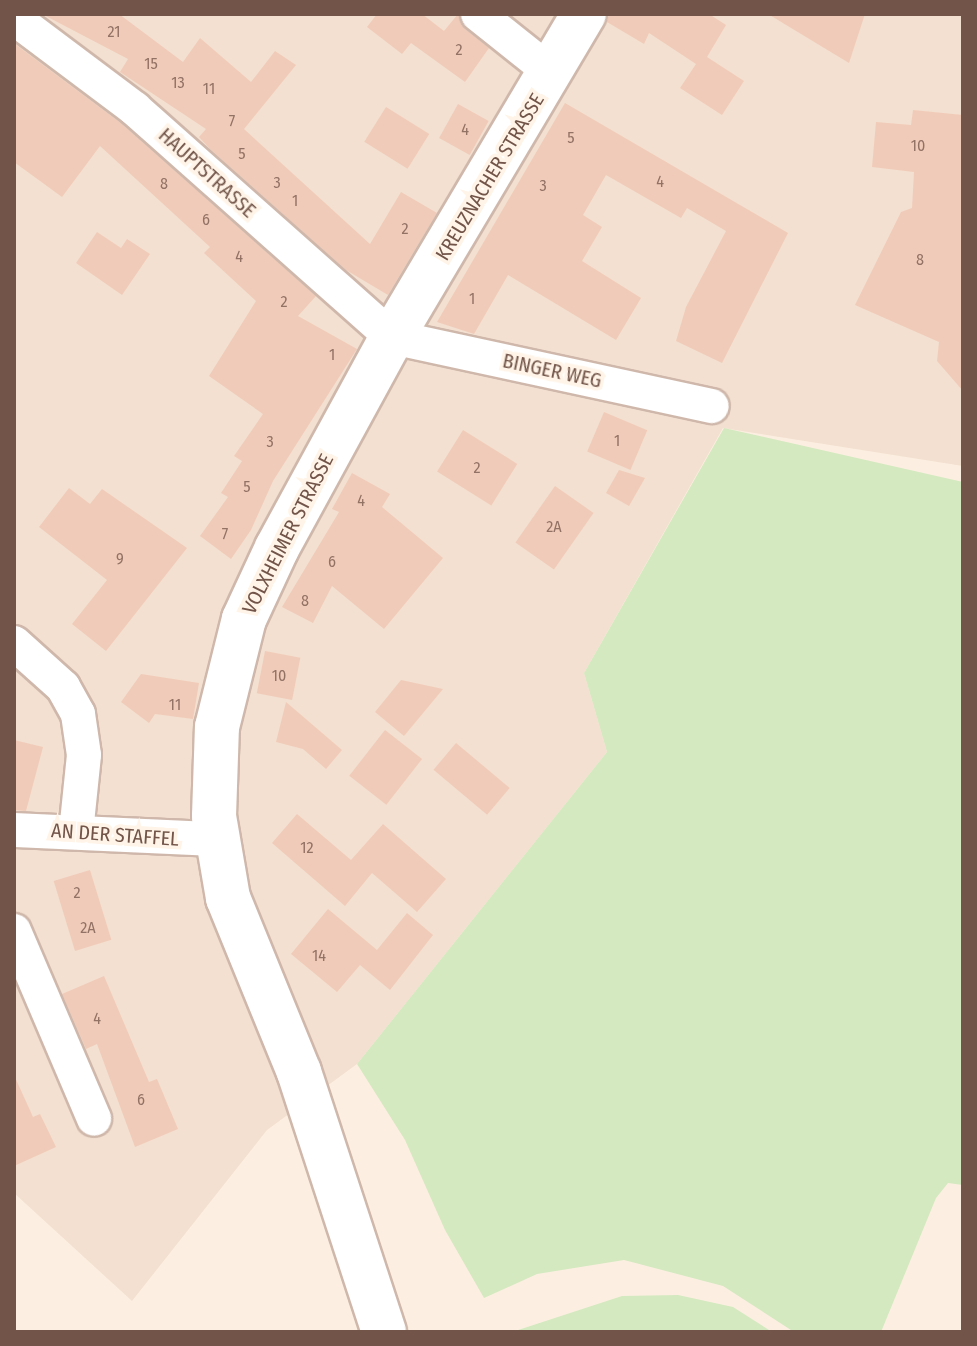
<!DOCTYPE html>
<html>
<head>
<meta charset="utf-8">
<style>
	body { margin:0 }
	#map { position:relative; width:977px; height:1346px; overflow:hidden; background:#fcefe1; font-family:"Fira Sans Condensed",sans-serif }
	div>[style] { position:absolute }
	[style*='--x'] { left:calc(var(--x)*1px); top:calc(var(--y)*1px); width:calc(var(--w)*1px); rotate:calc(var(--a)*1deg) }
	.residential>* { inset:0; background:#f3e0d0 }
	.green>* { inset:0; background:#d4e9c0 }
	.building>* { inset:0; background:#f1cbb9; transform-origin:0 0 }
	.roads { filter:drop-shadow(2px 0 #cfb8ab) drop-shadow(-2px 0 #cfb8ab) drop-shadow(0 2px #cfb8ab) drop-shadow(0 -2px #cfb8ab) }
	.minor>* { height:34px; margin:-17px; padding:0 17px; transform-origin:17px; border-radius:17px; background:#fff }
	.secondary>* { height:44px; margin:-22px; padding:0 22px; transform-origin:22px; border-radius:22px; background:#fff }
	span { translate:-50% -50%; white-space:nowrap; text-align:center; line-height:1.15; -webkit-text-stroke:7px #fff4e7; paint-order:stroke }
	.number-label { font-size:16px; color:#927265 }
	.number-label span { -webkit-text-stroke-width:0 }
	.street-label { font-size:20px; color:#725449 }
	.frame { position:absolute; inset:0; border:16px solid #725449; pointer-events:none }
</style>
</head>
<body>
<div id="map">
	<div class="residential">
		<div style="clip-path:polygon(14px 14px,963px 14px,963px 466px,723px 428px,584px 673px,607px 752px,357px 1064px,267px 1130px,132px 1301px,14px 1193px)"></div>
	</div>
	<div class="green">
		<div style="clip-path:polygon(724px 428px,963px 482px,963px 1185px,948px 1183px,936px 1198px,881px 1332px,794px 1332px,723px 1286px,624px 1260px,537px 1274px,484px 1298px,445px 1230px,405px 1140px,357px 1064px,607px 752px,584px 673px)"></div>
		<div style="clip-path:polygon(678px 1295px,733px 1307px,772px 1332px,512px 1332px,622px 1296px)"></div>
	</div>
	<div class="building">
		<div style="clip-path:polygon(42px 14px,119px 14px,183px 62px,200px 38px,251px 82px,275px 51px,296px 65px,244px 129px,370px 244px,401px 192px,437px 213px,388px 295px,346px 270px,210px 149px,199px 137px,206px 129px,120px 72px,128px 59px)"></div>
		<div style="clip-path:polygon(377px 14px,422px 14px,444px 31px,458px 14px,465px 29px,489px 48px,465px 82px,411px 43px,402px 54px,367px 27px)"></div>
		<div style="clip-path:polygon(609px 14px,709px 14px,726px 25px,707px 57px,744px 81px,722px 115px,680px 88px,696px 64px,649px 33px,644px 44px,607px 22px)"></div>
		<div style="clip-path:polygon(768px 14px,865px 14px,849px 63px)"></div>
		<div style="clip-path:polygon(15px 44px,122px 124px,316px 296px,298px 316px,357px 349px,273px 481px,251px 530px,231px 559px,200px 536px,228px 497px,221px 493px,242px 461px,234px 456px,263px 414px,209px 376px,256px 301px,204px 253px,210px 247px,100px 146px,62px 197px,14px 162px)"></div>
		<div style="clip-path:polygon(565px 103px,788px 233px,722px 363px,676px 341px,686px 307px,726px 231px,687px 208px,681px 218px,606px 175px,583px 215px,602px 227px,582px 261px,641px 298px,616px 340px,508px 275px,474px 334px,437px 322px)"></div>
		<div style="left:458px;top:104px;width:35px;height:39px;rotate:29deg"></div>
		<div style="left:386px;top:107px;width:51px;height:41px;rotate:32deg"></div>
		<div style="clip-path:polygon(913px 110px,963px 115px,963px 391px,937px 361px,939px 342px,855px 305px,901px 212px,912px 208px,914px 172px,872px 167px,876px 122px,911px 125px)"></div>
		<div style="clip-path:polygon(97px 232px,121px 248px,127px 239px,150px 254px,122px 295px,76px 263px)"></div>
		<div style="left:604px;top:412px;width:47px;height:43px;rotate:23deg"></div>
		<div style="left:463px;top:430px;width:64px;height:49px;rotate:32deg"></div>
		<div style="clip-path:polygon(619px 470px,645px 478px,629px 506px,606px 493px)"></div>
		<div style="clip-path:polygon(352px 473px,390px 494px,382px 507px,443px 558px,384px 629px,332px 586px,313px 623px,282px 607px,339px 512px,332px 509px)"></div>
		<div style="left:555px;top:486px;width:47px;height:69px;rotate:35deg"></div>
		<div style="clip-path:polygon(69px 488px,90px 504px,102px 489px,187px 548px,106px 651px,72px 624px,107px 580px,39px 527px)"></div>
		<div style="left:265px;top:651px;width:36px;height:43px;rotate:11deg"></div>
		<div style="clip-path:polygon(141px 674px,199px 683px,193px 719px,155px 714px,149px 723px,121px 702px)"></div>
		<div style="clip-path:polygon(401px 680px,443px 689px,404px 736px,375px 712px)"></div>
		<div style="clip-path:polygon(286px 702px,342px 750px,326px 769px,303px 749px,276px 742px)"></div>
		<div style="left:385px;top:730px;width:47px;height:58px;rotate:38deg"></div>
		<div style="clip-path:polygon(14px 740px,43px 747px,26px 811px,14px 810px)"></div>
		<div style="left:456px;top:743px;width:70px;height:35px;rotate:40deg"></div>
		<div style="clip-path:polygon(297px 814px,351px 860px,383px 824px,446px 879px,417px 912px,372px 873px,345px 906px,272px 843px)"></div>
		<div style="left:90px;top:870px;width:73px;height:38px;rotate:73deg"></div>
		<div style="clip-path:polygon(328px 909px,377px 950px,407px 913px,433px 935px,390px 990px,360px 965px,337px 992px,291px 954px)"></div>
		<div style="clip-path:polygon(104px 976px,149px 1082px,157px 1079px,178px 1129px,135px 1147px,97px 1044px,86px 1049px,62px 994px)"></div>
		<div style="clip-path:polygon(14px 1075px,33px 1117px,40px 1114px,56px 1147px,14px 1166px)"></div>
	</div>
	<div class="roads">
		<div class="minor">
			<div style="--x:478;--y:14;--w:95;--a:38.6"></div>
			<div style="--x:14;--y:18;--w:151;--a:36.9"></div>
			<div style="--x:135;--y:109;--w:344;--a:41.6"></div>
			<div style="--x:392;--y:337;--w:327;--a:12.2"></div>
			<div style="--x:14;--y:643;--w:66;--a:41.9"></div>
			<div style="--x:63;--y:687;--w:31;--a:61"></div>
			<div style="--x:78;--y:714;--w:41;--a:81.7"></div>
			<div style="--x:84;--y:755;--w:77;--a:95.9"></div>
			<div style="--x:14;--y:830;--w:201;--a:2.6"></div>
			<div style="--x:14;--y:931;--w:204;--a:66.9"></div>
		</div>
		<div class="secondary">
			<div style="--x:384;--y:1332;--w:274;--a:-108.1"></div>
			<div style="--x:299;--y:1072;--w:188;--a:-112.2"></div>
			<div style="--x:228;--y:898;--w:83;--a:-99.7"></div>
			<div style="--x:214;--y:816;--w:89;--a:-88.1"></div>
			<div style="--x:217;--y:727;--w:111;--a:-76"></div>
			<div style="--x:244;--y:619;--w:78;--a:-65.1"></div>
			<div style="--x:277;--y:548;--w:240;--a:-61.4"></div>
			<div style="--x:392;--y:337;--w:376;--a:-59.3"></div>
		</div>
	</div>
	<div class="number-label">
		<span style="left:114px;top:32px">21</span>
		<span style="left:459px;top:50px">2</span>
		<span style="left:151px;top:64px">15</span>
		<span style="left:178px;top:83px">13</span>
		<span style="left:209px;top:89px">11</span>
		<span style="left:232px;top:121px">7</span>
		<span style="left:465px;top:130px">4</span>
		<span style="left:571px;top:138px">5</span>
		<span style="left:918px;top:146px">10</span>
		<span style="left:242px;top:154px">5</span>
		<span style="left:660px;top:182px">4</span>
		<span style="left:277px;top:183px">3</span>
		<span style="left:164px;top:184px">8</span>
		<span style="left:543px;top:186px">3</span>
		<span style="left:295px;top:201px">1</span>
		<span style="left:206px;top:220px">6</span>
		<span style="left:405px;top:229px">2</span>
		<span style="left:239px;top:257px">4</span>
		<span style="left:920px;top:260px">8</span>
		<span style="left:472px;top:299px">1</span>
		<span style="left:284px;top:302px">2</span>
		<span style="left:332px;top:355px">1</span>
		<span style="left:617px;top:441px">1</span>
		<span style="left:270px;top:442px">3</span>
		<span style="left:477px;top:468px">2</span>
		<span style="left:247px;top:487px">5</span>
		<span style="left:361px;top:501px">4</span>
		<span style="left:554px;top:527px">2A</span>
		<span style="left:225px;top:534px">7</span>
		<span style="left:120px;top:559px">9</span>
		<span style="left:332px;top:562px">6</span>
		<span style="left:305px;top:601px">8</span>
		<span style="left:279px;top:676px">10</span>
		<span style="left:175px;top:705px">11</span>
		<span style="left:307px;top:848px">12</span>
		<span style="left:77px;top:893px">2</span>
		<span style="left:88px;top:928px">2A</span>
		<span style="left:319px;top:956px">14</span>
		<span style="left:97px;top:1019px">4</span>
		<span style="left:141px;top:1100px">6</span>
	</div>
	<div class="street-label">
		<span style="left:207px;top:173px;rotate:42deg">HAUPTSTRASSE</span>
		<span style="left:490px;top:177px;rotate:-59deg">KREUZNACHER STRASSE</span>
		<span style="left:552px;top:371px;rotate:12deg">BINGER WEG</span>
		<span style="left:288px;top:534px;rotate:-63deg">VOLXHEIMER STRASSE</span>
		<span style="left:115px;top:835px;rotate:4deg">AN DER STAFFEL</span>
	</div>
	<div class="frame"></div>
</div>
</body>
</html>
